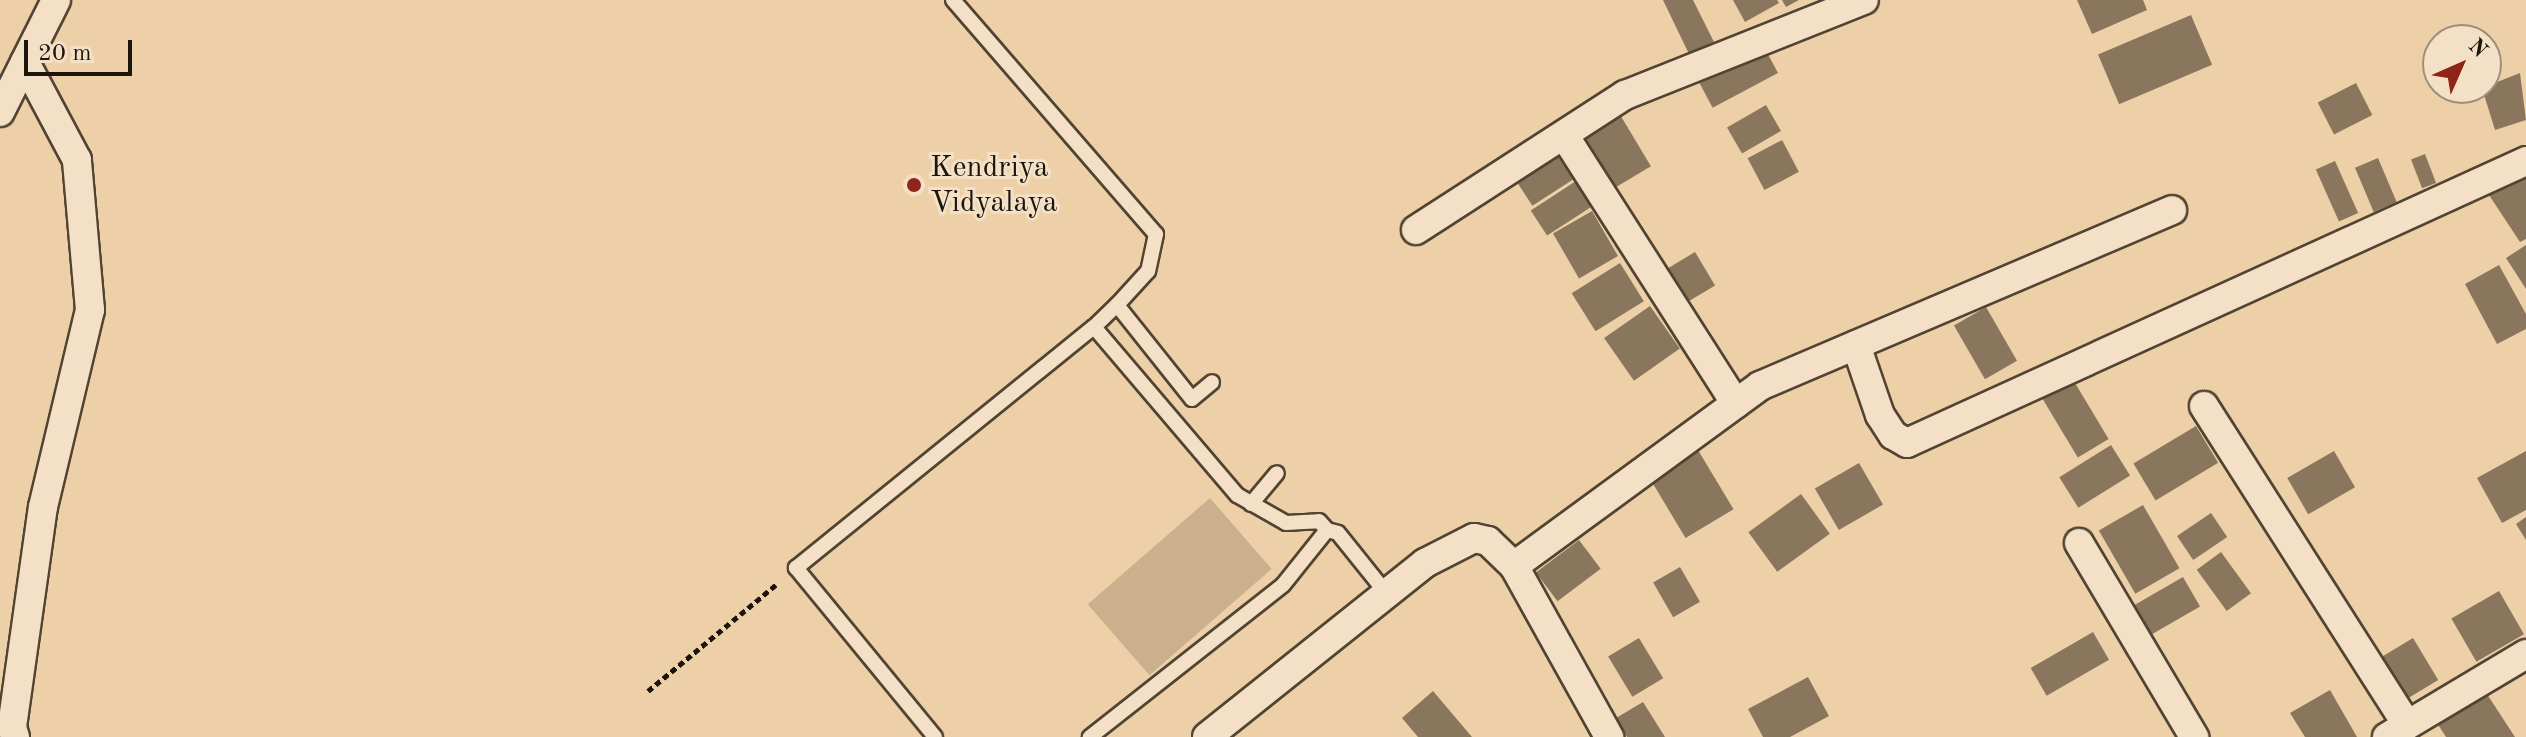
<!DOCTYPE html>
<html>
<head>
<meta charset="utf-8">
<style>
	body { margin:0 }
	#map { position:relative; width:2526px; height:737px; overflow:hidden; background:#edd0a7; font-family:"Old Standard TT",serif }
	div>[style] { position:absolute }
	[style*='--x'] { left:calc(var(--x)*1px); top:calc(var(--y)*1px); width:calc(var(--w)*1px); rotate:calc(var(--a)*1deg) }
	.green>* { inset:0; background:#cab08c; transform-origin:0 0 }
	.building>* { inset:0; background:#89765c; transform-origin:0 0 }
	.path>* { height:5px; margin-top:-2.5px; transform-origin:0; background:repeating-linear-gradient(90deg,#1d150b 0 6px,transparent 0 10px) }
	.roads { filter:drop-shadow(2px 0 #514432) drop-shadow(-2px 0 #514432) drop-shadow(0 2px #514432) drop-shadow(0 -2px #514432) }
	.service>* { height:14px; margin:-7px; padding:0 7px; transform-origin:7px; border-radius:7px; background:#f3e0c6 }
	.minor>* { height:28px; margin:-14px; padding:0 14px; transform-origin:14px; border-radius:14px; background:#f3e0c6 }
	.dots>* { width:22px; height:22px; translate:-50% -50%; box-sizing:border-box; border:4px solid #f3e0c6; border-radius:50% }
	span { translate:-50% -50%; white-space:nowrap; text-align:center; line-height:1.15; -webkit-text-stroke:6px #f3e0c6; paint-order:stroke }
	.poi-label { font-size:30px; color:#1d150b }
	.left { translate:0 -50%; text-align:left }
	.north { position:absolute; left:2422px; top:24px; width:80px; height:80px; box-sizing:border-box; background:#f3e0c6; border:2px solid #9d8f7b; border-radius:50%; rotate:45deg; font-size:22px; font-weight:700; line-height:32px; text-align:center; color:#1d150b }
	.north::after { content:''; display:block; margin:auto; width:28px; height:36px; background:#8f2418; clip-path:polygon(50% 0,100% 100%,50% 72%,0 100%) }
	.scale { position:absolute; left:24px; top:40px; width:108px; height:36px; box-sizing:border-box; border:4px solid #1d150b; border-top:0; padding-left:10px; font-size:24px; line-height:28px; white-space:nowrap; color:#1d150b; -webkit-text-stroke:6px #f3e0c6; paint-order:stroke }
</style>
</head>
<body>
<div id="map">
	<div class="green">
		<div style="left:1210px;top:498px;width:94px;height:162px;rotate:49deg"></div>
	</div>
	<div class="building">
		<div style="clip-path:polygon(1663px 0,1693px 0,1714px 42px,1689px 54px)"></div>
		<div style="clip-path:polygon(1733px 0,1777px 0,1779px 3px,1745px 22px)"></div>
		<div style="clip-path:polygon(1782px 0,1799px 0,1786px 7px)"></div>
		<div style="clip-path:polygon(2077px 0,2143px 0,2147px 10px,2092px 34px)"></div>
		<div style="left:2191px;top:15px;width:54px;height:101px;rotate:67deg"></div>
		<div style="left:1762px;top:43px;width:34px;height:74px;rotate:62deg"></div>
		<div style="clip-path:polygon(2520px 73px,2526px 120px,2495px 130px,2482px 88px)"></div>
		<div style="left:2356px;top:83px;width:36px;height:43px;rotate:63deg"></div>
		<div style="left:1766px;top:105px;width:30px;height:45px;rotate:60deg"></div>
		<div style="left:1619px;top:113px;width:62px;height:45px;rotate:59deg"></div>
		<div style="left:1782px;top:140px;width:36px;height:39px;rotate:62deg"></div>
		<div style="left:1560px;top:151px;width:31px;height:53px;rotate:57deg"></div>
		<div style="left:2425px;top:154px;width:31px;height:15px;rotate:69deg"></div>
		<div style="left:2378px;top:158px;width:48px;height:25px;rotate:67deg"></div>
		<div style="left:2335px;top:161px;width:57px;height:21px;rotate:66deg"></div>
		<div style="clip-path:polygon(2526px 166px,2526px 239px,2520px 242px,2485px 189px)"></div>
		<div style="left:1576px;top:181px;width:30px;height:54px;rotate:57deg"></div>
		<div style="left:1592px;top:211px;width:52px;height:45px;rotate:60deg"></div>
		<div style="clip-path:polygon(2526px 245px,2526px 289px,2506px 258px)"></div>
		<div style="left:1695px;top:252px;width:39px;height:45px;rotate:59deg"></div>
		<div style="left:1620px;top:263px;width:45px;height:57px;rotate:58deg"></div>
		<div style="clip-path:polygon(2499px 265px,2526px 314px,2526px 329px,2497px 344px,2465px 284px)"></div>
		<div style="left:1650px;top:306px;width:52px;height:56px;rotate:55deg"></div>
		<div style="left:1986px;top:307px;width:62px;height:37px;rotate:60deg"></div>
		<div style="left:2069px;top:373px;width:77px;height:36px;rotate:59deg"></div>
		<div style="left:2196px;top:426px;width:43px;height:73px;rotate:59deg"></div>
		<div style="left:2111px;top:445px;width:36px;height:61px;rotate:58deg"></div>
		<div style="left:1698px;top:450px;width:69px;height:56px;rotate:59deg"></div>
		<div style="left:2334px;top:451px;width:42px;height:54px;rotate:60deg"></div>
		<div style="clip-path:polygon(2526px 451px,2526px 510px,2502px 523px,2477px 478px)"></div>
		<div style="left:1859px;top:463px;width:48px;height:51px;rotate:60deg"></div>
		<div style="left:1801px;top:494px;width:49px;height:65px;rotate:54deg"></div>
		<div style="left:2143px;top:505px;width:73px;height:51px;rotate:60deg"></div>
		<div style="left:2211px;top:513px;width:29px;height:41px;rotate:56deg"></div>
		<div style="clip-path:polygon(2526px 517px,2526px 540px,2516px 524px)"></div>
		<div style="left:1579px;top:540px;width:36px;height:54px;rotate:53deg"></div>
		<div style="left:2221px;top:552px;width:51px;height:30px;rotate:54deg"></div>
		<div style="left:1680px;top:567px;width:40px;height:31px;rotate:60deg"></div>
		<div style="left:2183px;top:577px;width:34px;height:67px;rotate:60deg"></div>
		<div style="left:2499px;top:591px;width:50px;height:55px;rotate:60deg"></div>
		<div style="left:2093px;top:632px;width:32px;height:72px;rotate:60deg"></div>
		<div style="left:1639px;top:638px;width:47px;height:36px;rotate:59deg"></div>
		<div style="left:2413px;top:638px;width:49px;height:46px;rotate:59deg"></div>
		<div style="clip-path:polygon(1808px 677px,1829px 716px,1790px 737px,1763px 737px,1748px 709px)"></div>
		<div style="clip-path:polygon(2483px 688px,2515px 737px,2446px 737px,2435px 720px)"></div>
		<div style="clip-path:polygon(2330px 690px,2357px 737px,2305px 737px,2290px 713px)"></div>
		<div style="clip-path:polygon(1433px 691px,1472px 737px,1418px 737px,1402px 718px)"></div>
		<div style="clip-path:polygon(1643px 702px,1665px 737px,1627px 737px,1616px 718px)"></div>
	</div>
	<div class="path">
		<div style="--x:648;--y:691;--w:168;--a:-39.7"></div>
	</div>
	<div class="roads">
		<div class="service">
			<div style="--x:953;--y:0;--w:310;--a:49.1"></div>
			<div style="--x:1156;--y:234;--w:38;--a:102"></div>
			<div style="--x:1148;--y:271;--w:46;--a:132.4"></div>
			<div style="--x:1094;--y:327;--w:32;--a:-44"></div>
			<div style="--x:1117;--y:305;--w:120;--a:51.4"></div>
			<div style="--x:1192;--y:399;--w:26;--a:-40"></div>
			<div style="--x:1251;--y:504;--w:40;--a:-50"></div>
			<div style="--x:1327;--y:530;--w:11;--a:15"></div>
			<div style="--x:1338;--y:533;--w:78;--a:51.2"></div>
			<div style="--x:935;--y:737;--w:219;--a:-129.4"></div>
			<div style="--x:796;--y:568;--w:383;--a:-39"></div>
			<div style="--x:1094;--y:327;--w:221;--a:49.6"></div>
			<div style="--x:1237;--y:495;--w:56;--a:29.7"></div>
			<div style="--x:1286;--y:523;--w:33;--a:-3"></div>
			<div style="--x:1319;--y:521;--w:12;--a:48"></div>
			<div style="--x:1327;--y:530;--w:70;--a:128.7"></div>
			<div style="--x:1283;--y:585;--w:246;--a:141.8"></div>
		</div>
		<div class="minor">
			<div style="--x:0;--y:112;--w:125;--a:-63.4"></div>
			<div style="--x:1564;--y:135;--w:319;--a:57.4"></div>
			<div style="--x:1416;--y:230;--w:249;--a:-32.9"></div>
			<div style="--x:1625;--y:95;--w:257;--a:-21.7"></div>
			<div style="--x:1856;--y:345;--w:74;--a:71.1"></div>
			<div style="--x:1880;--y:415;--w:24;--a:57"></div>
			<div style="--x:1893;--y:435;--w:16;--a:30"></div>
			<div style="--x:1907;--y:443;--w:680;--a:-24.49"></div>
			<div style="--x:2204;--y:406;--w:378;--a:57.5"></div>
			<div style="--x:2079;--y:543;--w:226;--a:59.3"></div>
			<div style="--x:1514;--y:566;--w:305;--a:-36.2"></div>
			<div style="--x:1760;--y:386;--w:448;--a:-23.1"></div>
			<div style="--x:15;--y:737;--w:10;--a:-107"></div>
			<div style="--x:12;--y:727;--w:222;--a:-82"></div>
			<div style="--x:43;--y:507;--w:203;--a:-76.6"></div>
			<div style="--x:90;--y:310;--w:151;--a:-95"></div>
			<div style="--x:77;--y:160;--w:111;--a:-118"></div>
			<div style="--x:1207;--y:737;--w:279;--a:-38.6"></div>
			<div style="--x:1425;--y:563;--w:55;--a:-27"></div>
			<div style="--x:1474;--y:538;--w:14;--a:12"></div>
			<div style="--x:1488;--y:541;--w:36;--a:44"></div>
			<div style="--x:1514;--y:566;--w:196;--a:60.9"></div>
			<div style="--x:2387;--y:737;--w:162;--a:-30.8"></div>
		</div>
	</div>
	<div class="dots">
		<div style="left:914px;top:185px;background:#8f2418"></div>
	</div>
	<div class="poi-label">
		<span class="left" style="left:930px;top:185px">Kendriya<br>Vidyalaya</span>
	</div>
	<div class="north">N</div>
	<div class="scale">20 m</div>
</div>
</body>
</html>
